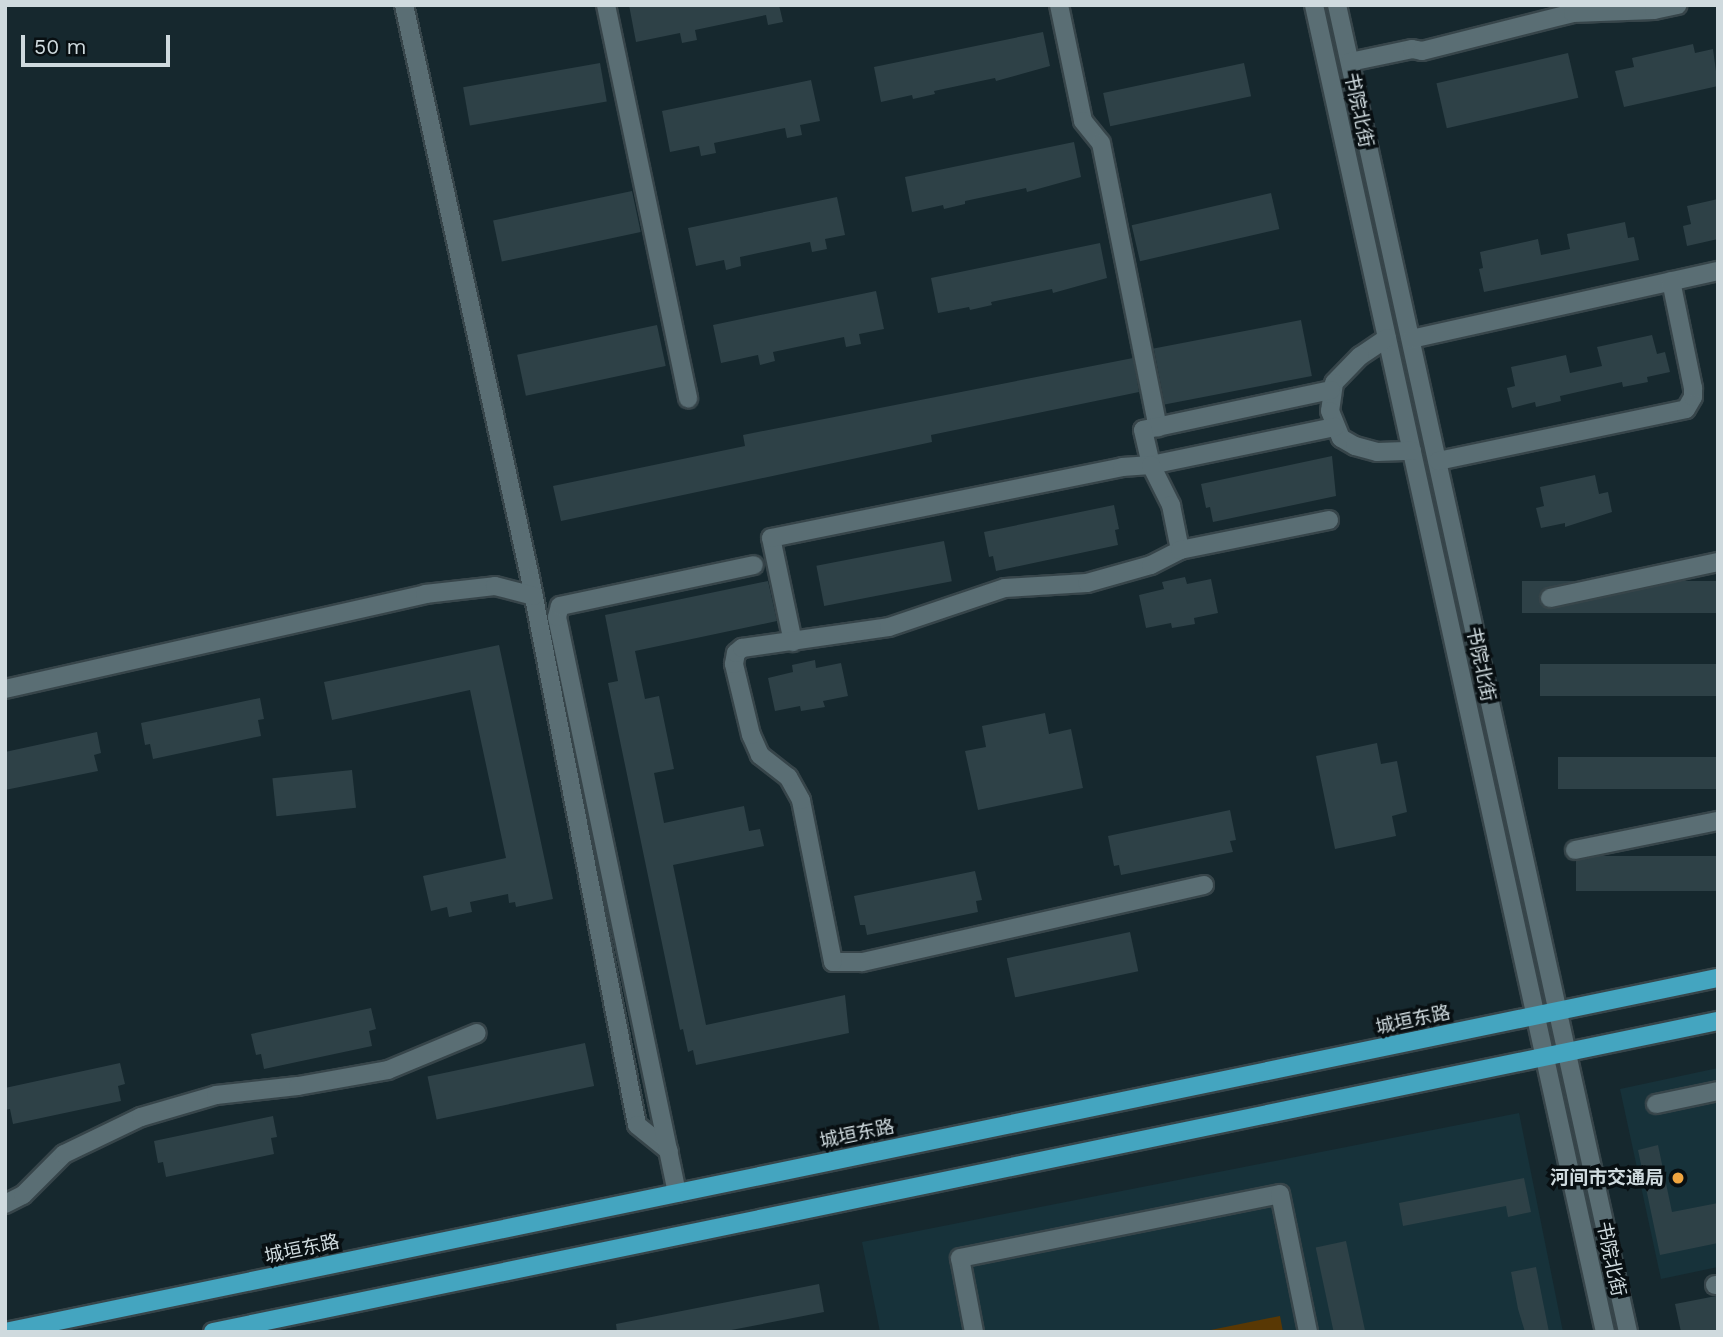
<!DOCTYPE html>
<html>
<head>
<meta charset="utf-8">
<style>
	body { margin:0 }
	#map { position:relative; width:1723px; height:1337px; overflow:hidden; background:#16282e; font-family:"Work Sans","Noto Sans SC",sans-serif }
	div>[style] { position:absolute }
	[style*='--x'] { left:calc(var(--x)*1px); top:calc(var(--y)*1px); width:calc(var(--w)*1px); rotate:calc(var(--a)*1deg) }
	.built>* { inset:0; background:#17323a }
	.green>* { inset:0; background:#593804 }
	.building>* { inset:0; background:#2e4147; transform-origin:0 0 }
	.roads { filter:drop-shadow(2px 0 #37454a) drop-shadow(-2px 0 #37454a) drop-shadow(0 2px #37454a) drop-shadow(0 -2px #37454a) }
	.minor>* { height:18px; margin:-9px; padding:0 9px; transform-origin:9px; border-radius:9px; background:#5a6e74 }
	.major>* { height:18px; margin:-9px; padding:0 9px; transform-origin:9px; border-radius:9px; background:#44a5c0 }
	.dots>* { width:19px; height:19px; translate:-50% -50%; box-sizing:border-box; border:4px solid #080f12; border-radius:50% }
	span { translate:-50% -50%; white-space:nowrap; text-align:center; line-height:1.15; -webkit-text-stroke:7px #080f12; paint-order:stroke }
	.street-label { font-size:19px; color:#cfdade }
	.poi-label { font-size:19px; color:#cfdade; font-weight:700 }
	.right { translate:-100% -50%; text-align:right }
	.frame { position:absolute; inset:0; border:7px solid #cfdade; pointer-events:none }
	.scale { position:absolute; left:21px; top:35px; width:149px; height:32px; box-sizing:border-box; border:4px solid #cfdade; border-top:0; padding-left:9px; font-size:21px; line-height:24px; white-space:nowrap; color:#cfdade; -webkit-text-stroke:5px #080f12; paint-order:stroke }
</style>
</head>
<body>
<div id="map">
	<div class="built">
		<div style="clip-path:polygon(1718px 1068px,1718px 1267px,1661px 1279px,1620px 1089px)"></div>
		<div style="clip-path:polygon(1519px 1113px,1563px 1332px,880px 1332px,862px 1242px)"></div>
	</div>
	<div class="green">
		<div style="clip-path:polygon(1280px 1316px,1283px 1332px,1201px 1332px)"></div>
	</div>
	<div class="building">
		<div style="clip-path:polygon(629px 5px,779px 5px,783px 22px,768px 25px,766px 15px,695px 30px,697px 40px,682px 43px,680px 33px,636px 42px)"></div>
		<div style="clip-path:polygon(1043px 32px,1050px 66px,996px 81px,995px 78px,934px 91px,935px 94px,913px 99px,912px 95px,881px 102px,874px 67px)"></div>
		<div style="clip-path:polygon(1693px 44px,1695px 53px,1713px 49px,1718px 86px,1624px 107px,1615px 71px,1634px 67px,1632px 58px)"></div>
		<div style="left:1568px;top:53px;width:46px;height:135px;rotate:77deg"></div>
		<div style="left:600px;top:63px;width:39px;height:139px;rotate:80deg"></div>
		<div style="left:1244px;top:63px;width:34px;height:144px;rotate:78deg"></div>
		<div style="clip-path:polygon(811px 80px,820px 121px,800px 125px,802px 135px,787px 138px,785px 128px,714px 143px,716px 153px,701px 156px,699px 146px,670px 152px,662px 111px)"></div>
		<div style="clip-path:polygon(1074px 142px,1081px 177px,1027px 192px,1026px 188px,965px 201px,965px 204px,944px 209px,943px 205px,912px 212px,905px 177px)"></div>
		<div style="left:632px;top:191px;width:42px;height:142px;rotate:78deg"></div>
		<div style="left:1271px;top:193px;width:37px;height:143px;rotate:77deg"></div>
		<div style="clip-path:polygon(837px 197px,845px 235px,825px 239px,827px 249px,812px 252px,810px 242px,740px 257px,741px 266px,726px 270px,724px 260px,696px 266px,688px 228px)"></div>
		<div style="clip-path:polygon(1718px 199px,1718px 239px,1687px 246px,1683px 226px,1691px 224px,1687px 206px)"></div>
		<div style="clip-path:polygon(1625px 222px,1628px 238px,1634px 237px,1639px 260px,1484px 292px,1479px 269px,1483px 268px,1480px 252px,1538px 239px,1541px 255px,1570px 249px,1567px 234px)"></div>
		<div style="clip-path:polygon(1100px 243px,1107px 278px,1053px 293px,1052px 289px,991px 302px,992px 305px,970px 310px,969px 307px,938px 313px,931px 278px)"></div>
		<div style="clip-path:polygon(876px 291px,884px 329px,859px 334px,861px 344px,846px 347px,844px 337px,773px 352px,775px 361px,760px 365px,758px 355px,721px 363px,713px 325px)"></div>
		<div style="left:1301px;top:320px;width:57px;height:150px;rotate:79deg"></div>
		<div style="left:657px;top:325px;width:42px;height:143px;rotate:78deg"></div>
		<div style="clip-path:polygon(1652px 335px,1657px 354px,1665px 352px,1670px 372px,1647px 377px,1648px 382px,1623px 387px,1622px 382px,1560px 396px,1561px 401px,1536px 407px,1535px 402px,1512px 408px,1507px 388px,1515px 386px,1511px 367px,1566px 355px,1570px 373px,1602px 366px,1597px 347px)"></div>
		<div style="clip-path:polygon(1133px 358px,1139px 392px,931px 435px,932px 442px,561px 521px,553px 486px,745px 446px,743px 435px)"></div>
		<div style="clip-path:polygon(1332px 456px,1336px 496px,1213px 522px,1210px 507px,1206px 508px,1201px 484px)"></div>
		<div style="clip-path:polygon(1595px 475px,1599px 494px,1608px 492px,1612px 512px,1565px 527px,1565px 523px,1541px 528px,1536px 508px,1544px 506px,1540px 487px)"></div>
		<div style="clip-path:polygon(1114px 505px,1119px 529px,1115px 530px,1118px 545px,996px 571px,993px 556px,989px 557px,984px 532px)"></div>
		<div style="left:944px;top:541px;width:41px;height:130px;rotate:79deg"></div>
		<div style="clip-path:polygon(1185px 577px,1187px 584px,1211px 579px,1218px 613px,1194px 618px,1195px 624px,1172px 628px,1171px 623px,1146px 628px,1139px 595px,1164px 589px,1162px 582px)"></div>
		<div style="clip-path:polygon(768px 581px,777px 621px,635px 651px,645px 699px,659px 696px,674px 769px,654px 773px,664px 823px,744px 806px,749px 831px,760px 829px,764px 846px,673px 865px,706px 1025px,845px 995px,849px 1033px,696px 1065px,693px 1050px,688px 1052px,683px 1029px,680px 1030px,608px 683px,618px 681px,605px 615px)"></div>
		<div style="left:1718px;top:581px;width:32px;height:196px;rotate:90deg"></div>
		<div style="clip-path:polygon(499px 645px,553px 899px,516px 907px,515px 902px,509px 903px,508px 894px,470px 902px,472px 912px,449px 917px,447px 907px,431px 911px,423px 876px,506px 858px,470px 690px,332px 720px,324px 682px)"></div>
		<div style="clip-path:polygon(815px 660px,816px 668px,841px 663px,848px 696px,823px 701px,825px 707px,801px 711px,800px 706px,775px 711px,768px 678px,793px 672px,792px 665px)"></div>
		<div style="left:1718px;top:664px;width:32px;height:178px;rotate:90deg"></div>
		<div style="clip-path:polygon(260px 698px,264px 719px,258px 720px,261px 736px,153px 759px,150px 744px,145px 745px,141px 723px)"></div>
		<div style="clip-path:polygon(1045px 713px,1049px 734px,1071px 729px,1083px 788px,978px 810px,965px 751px,986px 747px,982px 726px)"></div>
		<div style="clip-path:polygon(97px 732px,101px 753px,94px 755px,98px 771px,5px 790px,5px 752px)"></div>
		<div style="clip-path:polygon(1377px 743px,1381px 764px,1397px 761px,1407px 812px,1392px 816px,1396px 836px,1335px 849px,1316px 756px)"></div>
		<div style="left:1718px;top:757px;width:32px;height:160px;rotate:90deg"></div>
		<div style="left:352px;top:770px;width:38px;height:80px;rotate:84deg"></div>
		<div style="clip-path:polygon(1230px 810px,1236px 840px,1230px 841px,1233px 852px,1121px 875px,1119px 865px,1114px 866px,1108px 836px)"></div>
		<div style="left:1718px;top:856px;width:35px;height:142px;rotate:90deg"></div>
		<div style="clip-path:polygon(975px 871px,982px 900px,976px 901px,978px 912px,867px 935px,865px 925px,860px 925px,854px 896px)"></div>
		<div style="left:1130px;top:932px;width:40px;height:126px;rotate:78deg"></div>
		<div style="clip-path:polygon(371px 1008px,376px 1029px,369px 1031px,372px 1046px,264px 1069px,261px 1054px,256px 1055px,251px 1034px)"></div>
		<div style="left:585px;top:1043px;width:44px;height:161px;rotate:78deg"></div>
		<div style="clip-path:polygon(120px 1063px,125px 1084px,118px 1086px,121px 1101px,13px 1124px,10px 1109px,5px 1110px,5px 1088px)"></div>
		<div style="clip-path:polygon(273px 1116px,277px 1137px,271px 1138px,274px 1154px,166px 1177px,163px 1162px,158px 1163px,154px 1141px)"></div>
		<div style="clip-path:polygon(1658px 1145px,1672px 1212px,1718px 1203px,1718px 1243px,1660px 1255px,1638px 1150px)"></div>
		<div style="clip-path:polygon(1524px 1178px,1531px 1212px,1508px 1217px,1506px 1206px,1403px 1226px,1399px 1203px)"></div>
		<div style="left:1346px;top:1241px;width:93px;height:31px;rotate:78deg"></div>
		<div style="clip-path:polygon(1536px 1267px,1549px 1332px,1525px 1332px,1518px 1309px,1511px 1272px)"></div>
		<div style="clip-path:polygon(819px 1284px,824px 1312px,721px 1332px,617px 1332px,616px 1324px)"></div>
		<div style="clip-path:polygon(1716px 1296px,1718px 1332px,1681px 1332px,1675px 1304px)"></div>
	</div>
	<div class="roads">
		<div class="minor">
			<div style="--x:404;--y:5;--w:586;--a:77.58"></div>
			<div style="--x:530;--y:577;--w:558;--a:78.95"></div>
			<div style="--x:637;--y:1125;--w:41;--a:39.1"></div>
			<div style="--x:606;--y:5;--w:402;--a:78.2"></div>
			<div style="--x:1059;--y:5;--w:118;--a:78.3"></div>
			<div style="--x:1083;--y:121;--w:28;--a:51"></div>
			<div style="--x:1101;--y:143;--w:290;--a:78.7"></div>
			<div style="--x:1314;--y:5;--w:1359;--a:77.63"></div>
			<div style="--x:1337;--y:5;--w:1359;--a:77.63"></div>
			<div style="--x:1350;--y:62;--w:63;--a:-11.8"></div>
			<div style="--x:1412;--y:49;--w:10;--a:11"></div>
			<div style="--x:1422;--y:51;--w:156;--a:-14.1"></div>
			<div style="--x:1573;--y:13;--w:81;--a:-2.1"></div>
			<div style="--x:1654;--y:10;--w:24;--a:-12"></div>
			<div style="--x:1387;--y:338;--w:32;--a:146"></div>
			<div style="--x:1360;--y:356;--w:37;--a:134"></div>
			<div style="--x:1334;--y:383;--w:28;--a:98"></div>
			<div style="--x:1330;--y:411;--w:29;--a:68"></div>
			<div style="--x:1341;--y:438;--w:16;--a:30"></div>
			<div style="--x:1355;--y:446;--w:23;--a:15"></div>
			<div style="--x:1377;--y:452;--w:35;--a:-2"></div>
			<div style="--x:1411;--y:339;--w:314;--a:-12.5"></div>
			<div style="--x:1331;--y:390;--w:192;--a:168"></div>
			<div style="--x:1143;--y:430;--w:36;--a:77"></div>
			<div style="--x:1151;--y:465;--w:188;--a:-11.7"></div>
			<div style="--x:1438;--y:461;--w:253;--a:-11.8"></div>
			<div style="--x:1686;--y:409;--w:14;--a:-60"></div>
			<div style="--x:1693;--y:397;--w:9;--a:-90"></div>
			<div style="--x:1693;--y:388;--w:109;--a:-101.6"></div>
			<div style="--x:1550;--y:598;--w:172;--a:-12.1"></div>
			<div style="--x:793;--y:642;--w:106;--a:-101.9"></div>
			<div style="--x:771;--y:538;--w:358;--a:-11.4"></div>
			<div style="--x:1122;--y:467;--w:29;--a:-4"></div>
			<div style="--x:1151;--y:465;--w:45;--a:63.4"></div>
			<div style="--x:1171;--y:505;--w:46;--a:78.7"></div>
			<div style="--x:5;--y:689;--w:431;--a:-12.7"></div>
			<div style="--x:425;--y:594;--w:70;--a:-6.5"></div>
			<div style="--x:495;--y:586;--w:40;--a:14.4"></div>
			<div style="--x:1575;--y:850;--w:146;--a:-11.5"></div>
			<div style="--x:1204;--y:885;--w:351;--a:167.3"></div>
			<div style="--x:862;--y:962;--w:29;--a:180"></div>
			<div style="--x:833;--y:962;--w:165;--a:-101.2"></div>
			<div style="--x:801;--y:800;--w:26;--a:-119"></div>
			<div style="--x:788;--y:777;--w:36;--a:-142"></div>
			<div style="--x:760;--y:755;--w:22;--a:-114"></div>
			<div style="--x:751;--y:735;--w:73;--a:-103.5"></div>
			<div style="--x:734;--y:664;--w:11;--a:-80"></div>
			<div style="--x:736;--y:653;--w:8;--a:-40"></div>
			<div style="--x:742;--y:648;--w:148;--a:-8.1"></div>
			<div style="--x:889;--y:627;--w:122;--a:-18.6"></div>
			<div style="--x:1005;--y:588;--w:82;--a:-3.5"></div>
			<div style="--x:1087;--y:583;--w:66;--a:-15.7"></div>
			<div style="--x:1151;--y:565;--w:33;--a:-27"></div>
			<div style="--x:1180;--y:550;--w:152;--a:-11.4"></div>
			<div style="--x:1656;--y:1104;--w:63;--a:-11.8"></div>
			<div style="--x:677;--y:1193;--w:588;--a:-101.77"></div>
			<div style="--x:557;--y:617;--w:11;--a:-75"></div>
			<div style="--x:560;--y:606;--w:198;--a:-11.9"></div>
			<div style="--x:5;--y:1204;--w:20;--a:-27"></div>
			<div style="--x:23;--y:1195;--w:58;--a:-45"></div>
			<div style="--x:64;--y:1154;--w:85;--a:-25.7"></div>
			<div style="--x:141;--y:1117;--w:78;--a:-16.3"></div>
			<div style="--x:216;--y:1095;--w:82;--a:-6.3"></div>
			<div style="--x:298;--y:1086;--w:91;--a:-10.1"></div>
			<div style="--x:388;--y:1070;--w:96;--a:-22.6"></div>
			<div style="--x:1715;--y:1285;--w:3;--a:0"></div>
			<div style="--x:974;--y:1332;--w:75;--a:-100.7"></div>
			<div style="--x:960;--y:1258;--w:326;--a:-11.3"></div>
			<div style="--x:1280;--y:1194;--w:141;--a:78.5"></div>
		</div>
		<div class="major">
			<div style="--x:5;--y:1332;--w:1749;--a:-11.68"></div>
			<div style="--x:213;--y:1332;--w:1537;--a:-11.68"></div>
		</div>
	</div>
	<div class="dots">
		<div style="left:1678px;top:1178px;background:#f1a640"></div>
	</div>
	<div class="street-label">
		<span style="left:1359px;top:110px;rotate:78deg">书院北街</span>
		<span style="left:1481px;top:664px;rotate:78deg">书院北街</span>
		<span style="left:1413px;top:1020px;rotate:-12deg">城垣东路</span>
		<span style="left:857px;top:1134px;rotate:-12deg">城垣东路</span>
		<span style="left:302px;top:1249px;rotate:-12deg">城垣东路</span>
		<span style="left:1611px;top:1259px;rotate:78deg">书院北街</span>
	</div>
	<div class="poi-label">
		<span class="right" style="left:1664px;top:1178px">河间市交通局</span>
	</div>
	<div class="frame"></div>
	<div class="scale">50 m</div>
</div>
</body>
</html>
